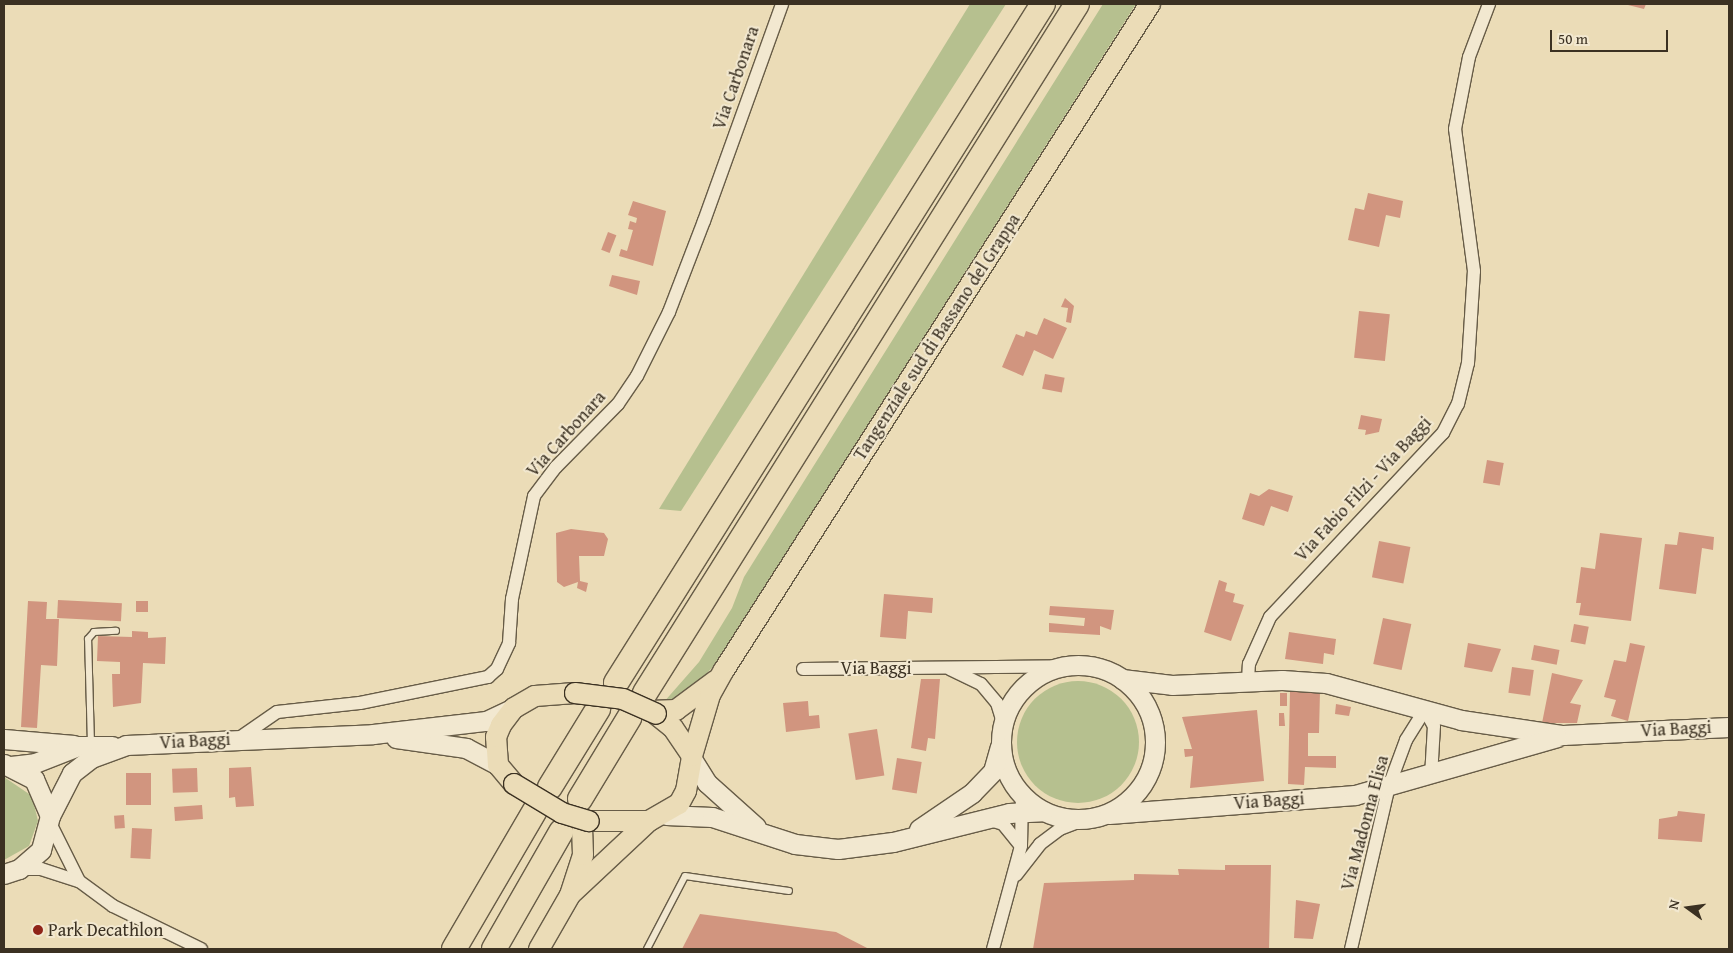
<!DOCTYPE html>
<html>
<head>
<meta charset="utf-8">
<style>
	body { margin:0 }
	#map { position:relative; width:1733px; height:953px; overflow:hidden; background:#ebdcb7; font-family:"Gentium Book Plus",serif }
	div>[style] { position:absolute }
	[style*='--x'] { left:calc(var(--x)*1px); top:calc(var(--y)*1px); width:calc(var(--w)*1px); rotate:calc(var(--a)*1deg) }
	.green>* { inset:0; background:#b6c08f }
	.round { border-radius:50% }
	.building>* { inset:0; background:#d1957f; transform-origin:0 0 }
	.roads { filter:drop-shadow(1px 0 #675c47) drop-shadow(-1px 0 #675c47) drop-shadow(0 1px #675c47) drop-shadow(0 -1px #675c47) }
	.service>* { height:6px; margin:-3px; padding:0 3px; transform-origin:3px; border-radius:3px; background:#f2e8d0 }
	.minor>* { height:12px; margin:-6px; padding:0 6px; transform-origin:6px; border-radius:6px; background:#f2e8d0 }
	.secondary>* { height:19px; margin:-9.5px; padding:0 9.5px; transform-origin:9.5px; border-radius:9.5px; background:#f2e8d0 }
	.secondary>.ring { margin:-9.5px; padding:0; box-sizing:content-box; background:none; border:19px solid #f2e8d0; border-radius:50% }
	.primary>* { height:20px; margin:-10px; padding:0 10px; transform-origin:10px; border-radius:10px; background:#ebdcb7 }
	.motorway>* { height:24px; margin:-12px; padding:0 12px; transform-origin:12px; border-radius:12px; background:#ebdcb7 }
	.bridges { filter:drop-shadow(1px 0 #3b3122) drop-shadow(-1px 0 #3b3122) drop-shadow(0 1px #3b3122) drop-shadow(0 -1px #3b3122) }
	.primary-bridge>* { height:20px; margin:-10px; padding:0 10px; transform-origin:10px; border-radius:10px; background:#ebdcb7 }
	.dots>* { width:14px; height:14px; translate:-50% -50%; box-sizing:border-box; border:2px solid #f2e8d0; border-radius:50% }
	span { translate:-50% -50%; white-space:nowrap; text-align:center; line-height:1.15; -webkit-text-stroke:4px #f2e8d0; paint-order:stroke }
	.street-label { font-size:18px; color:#3b3122 }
	.poi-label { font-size:18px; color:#3b3122 }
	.left { translate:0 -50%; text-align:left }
	.frame { position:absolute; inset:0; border:5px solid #3b3122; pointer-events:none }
	.north { position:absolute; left:1663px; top:883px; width:50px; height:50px; -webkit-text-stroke:4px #f2e8d0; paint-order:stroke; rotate:284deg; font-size:14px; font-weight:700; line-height:20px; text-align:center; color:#3b3122 }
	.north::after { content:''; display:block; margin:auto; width:18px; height:22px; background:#3b3122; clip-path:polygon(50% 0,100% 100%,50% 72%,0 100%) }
	.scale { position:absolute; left:1550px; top:30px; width:118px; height:22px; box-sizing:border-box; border:2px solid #3b3122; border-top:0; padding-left:6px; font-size:15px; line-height:18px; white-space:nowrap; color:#3b3122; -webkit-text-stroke:4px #f2e8d0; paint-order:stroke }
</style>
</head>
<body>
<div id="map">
	<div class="green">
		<div style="clip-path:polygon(970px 4px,1006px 4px,681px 511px,659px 509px)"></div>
		<div style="clip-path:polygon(1103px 4px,1136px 4px,713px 667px,680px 700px,663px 703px,699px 662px,732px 608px,744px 577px)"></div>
		<div class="round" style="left:1017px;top:681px;width:122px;height:122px"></div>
		<div style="clip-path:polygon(4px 777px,32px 796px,38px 821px,29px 846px,4px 860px)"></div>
	</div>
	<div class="building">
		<div style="clip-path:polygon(1624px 4px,1646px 4px,1644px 9px)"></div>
		<div style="clip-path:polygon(1368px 193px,1403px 201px,1400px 218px,1386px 215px,1379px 247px,1348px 240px,1355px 208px,1364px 210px)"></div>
		<div style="clip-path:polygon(633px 201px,666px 211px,653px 266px,619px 256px,621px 249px,627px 251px,633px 230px,628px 229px,630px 221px,636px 223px,637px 218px,628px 215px)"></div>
		<div style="left:608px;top:232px;width:9px;height:19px;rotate:21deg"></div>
		<div style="clip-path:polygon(612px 275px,640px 281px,637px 295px,609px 286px)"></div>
		<div style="clip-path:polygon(1065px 298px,1074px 306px,1071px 323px,1066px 322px,1068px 308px,1061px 307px)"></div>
		<div style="left:1359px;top:311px;width:31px;height:47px;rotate:6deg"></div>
		<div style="clip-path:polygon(1044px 318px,1067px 328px,1053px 359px,1034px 350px,1023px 376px,1002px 367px,1016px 334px,1024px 337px,1026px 331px,1037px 335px)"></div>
		<div style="left:1045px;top:374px;width:20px;height:15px;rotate:11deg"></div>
		<div style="clip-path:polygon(1361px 415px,1382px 419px,1379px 432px,1365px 435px,1366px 430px,1358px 429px)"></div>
		<div style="left:1487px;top:460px;width:17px;height:23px;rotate:10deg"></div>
		<div style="clip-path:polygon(1269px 489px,1293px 496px,1288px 512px,1271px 506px,1264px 526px,1242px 519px,1250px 493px,1259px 496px)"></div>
		<div style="clip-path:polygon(571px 529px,604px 533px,608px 539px,604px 556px,579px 556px,580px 581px,588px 583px,586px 592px,577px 588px,578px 582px,564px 587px,557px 582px,556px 533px)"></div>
		<div style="clip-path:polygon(1679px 532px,1714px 537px,1713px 550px,1702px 548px,1696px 594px,1659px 589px,1665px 544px,1677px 545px)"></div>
		<div style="clip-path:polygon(1600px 533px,1642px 538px,1631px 621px,1579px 615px,1581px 603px,1576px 603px,1581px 567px,1595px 569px)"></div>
		<div style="left:1379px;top:541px;width:32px;height:37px;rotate:11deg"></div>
		<div style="clip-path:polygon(1219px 580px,1227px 583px,1225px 591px,1235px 594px,1233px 602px,1244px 605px,1231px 641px,1204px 632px)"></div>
		<div style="clip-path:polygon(884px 594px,933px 598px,932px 613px,908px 611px,906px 639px,880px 637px)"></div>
		<div style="left:58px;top:600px;width:64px;height:18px;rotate:3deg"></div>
		<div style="clip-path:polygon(28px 601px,47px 602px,46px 619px,59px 619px,57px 666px,41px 665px,37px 728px,21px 727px)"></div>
		<div style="left:136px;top:601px;width:12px;height:11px"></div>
		<div style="clip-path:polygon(1050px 606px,1114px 610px,1111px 630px,1100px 626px,1100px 635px,1049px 632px,1049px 623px,1084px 626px,1085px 618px,1049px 615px)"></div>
		<div style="left:1383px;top:618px;width:29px;height:47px;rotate:12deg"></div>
		<div style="left:1574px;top:624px;width:15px;height:18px;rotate:11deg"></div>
		<div style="clip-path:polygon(132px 631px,148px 632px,148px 638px,166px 637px,165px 664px,143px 663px,141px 703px,113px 707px,112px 674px,120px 674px,120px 662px,97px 661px,98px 636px,132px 637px)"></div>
		<div style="clip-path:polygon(1289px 632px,1336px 639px,1334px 655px,1324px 653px,1323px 664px,1285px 659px)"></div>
		<div style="clip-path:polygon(1468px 643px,1501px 649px,1492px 672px,1464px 667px)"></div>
		<div style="clip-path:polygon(1630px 643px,1645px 646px,1628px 721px,1611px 716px,1616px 700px,1604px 697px,1614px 660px,1626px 662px)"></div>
		<div style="left:1534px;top:645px;width:26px;height:15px;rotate:11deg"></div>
		<div style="left:1512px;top:667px;width:22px;height:26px;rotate:8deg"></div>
		<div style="clip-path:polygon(1552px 673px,1583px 680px,1570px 703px,1581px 705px,1577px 723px,1542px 723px)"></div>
		<div style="clip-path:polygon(921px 679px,940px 679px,935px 739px,928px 738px,926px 751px,911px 748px)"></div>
		<div style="clip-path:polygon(1290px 691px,1320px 692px,1319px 733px,1308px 733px,1308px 756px,1336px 756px,1336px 768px,1305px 767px,1304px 785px,1288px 784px)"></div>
		<div style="left:1280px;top:693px;width:7px;height:13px"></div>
		<div style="clip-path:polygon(808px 701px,809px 716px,819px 715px,820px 728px,786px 732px,783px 703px)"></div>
		<div style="clip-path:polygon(1336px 704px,1351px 707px,1349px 716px,1335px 714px)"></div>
		<div style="clip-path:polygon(1257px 710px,1264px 781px,1190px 788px,1193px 756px,1185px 757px,1184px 749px,1192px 749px,1182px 717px)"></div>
		<div style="clip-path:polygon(1279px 713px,1284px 713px,1285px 726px,1279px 726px)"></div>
		<div style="left:877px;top:729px;width:47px;height:29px;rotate:81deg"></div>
		<div style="left:897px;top:758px;width:25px;height:32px;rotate:9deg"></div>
		<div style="clip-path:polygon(251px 767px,254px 806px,236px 807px,235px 797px,229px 798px,229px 768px)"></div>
		<div style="left:197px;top:768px;width:24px;height:25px;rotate:88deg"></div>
		<div style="left:126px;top:773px;width:25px;height:32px"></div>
		<div style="left:202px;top:805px;width:14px;height:28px;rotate:86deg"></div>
		<div style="clip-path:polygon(1678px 811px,1705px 814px,1702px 842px,1658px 839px,1659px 819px,1677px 816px)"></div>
		<div style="left:124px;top:815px;width:13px;height:10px;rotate:86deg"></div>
		<div style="left:132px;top:828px;width:20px;height:30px;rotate:3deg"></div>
		<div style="clip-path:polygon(1225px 865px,1271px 865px,1269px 949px,1033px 949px,1044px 883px,1134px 880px,1134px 874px,1179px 875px,1178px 869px,1225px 870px)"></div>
		<div style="clip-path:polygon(1296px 900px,1320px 904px,1313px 939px,1294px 938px)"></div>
		<div style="clip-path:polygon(700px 914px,836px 932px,869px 949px,682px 949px)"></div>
	</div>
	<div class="roads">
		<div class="service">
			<div style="--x:91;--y:744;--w:105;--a:-91.6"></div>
			<div style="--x:88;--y:639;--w:9;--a:-49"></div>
			<div style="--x:94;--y:632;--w:22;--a:-3"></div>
			<div style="--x:647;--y:949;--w:82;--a:-62.5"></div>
			<div style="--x:685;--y:876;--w:105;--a:8.2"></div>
		</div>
		<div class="minor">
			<div style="--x:803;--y:669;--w:265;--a:-0.6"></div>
			<div style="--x:950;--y:669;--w:34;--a:26"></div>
			<div style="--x:981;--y:684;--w:25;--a:50"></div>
			<div style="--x:997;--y:703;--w:21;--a:73"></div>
			<div style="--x:1248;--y:681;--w:17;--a:-87"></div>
			<div style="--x:1249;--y:664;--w:51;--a:-65.9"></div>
			<div style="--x:1270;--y:617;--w:253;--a:-46.8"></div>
			<div style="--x:1443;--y:433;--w:33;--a:-63"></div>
			<div style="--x:1458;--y:404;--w:42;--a:-76.3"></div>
			<div style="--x:1468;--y:363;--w:92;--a:-86.3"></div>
			<div style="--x:1474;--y:271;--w:143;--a:-97.6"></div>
			<div style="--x:1455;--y:129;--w:73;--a:-79"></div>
			<div style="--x:1469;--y:57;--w:57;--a:-69.3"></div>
			<div style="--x:238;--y:739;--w:47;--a:-34.7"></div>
			<div style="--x:277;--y:712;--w:83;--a:-6.2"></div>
			<div style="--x:360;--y:703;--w:131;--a:-11.5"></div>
			<div style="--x:488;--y:677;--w:12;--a:-42"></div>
			<div style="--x:497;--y:669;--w:29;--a:-65"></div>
			<div style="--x:509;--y:643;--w:44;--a:-86.1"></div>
			<div style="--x:512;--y:599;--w:105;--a:-77.9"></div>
			<div style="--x:534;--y:496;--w:36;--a:-53"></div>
			<div style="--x:556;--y:467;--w:88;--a:-45.5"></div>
			<div style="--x:618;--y:404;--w:34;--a:-56"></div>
			<div style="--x:637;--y:376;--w:72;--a:-63.4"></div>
			<div style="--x:669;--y:312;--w:97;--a:-69"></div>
			<div style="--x:704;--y:221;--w:231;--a:-70.2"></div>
			<div style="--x:987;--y:819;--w:17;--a:17"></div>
			<div style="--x:1003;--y:824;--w:28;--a:51"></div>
			<div style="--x:50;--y:823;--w:65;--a:63.4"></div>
			<div style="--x:19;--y:869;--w:22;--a:0"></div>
			<div style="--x:41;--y:869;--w:40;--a:18"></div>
			<div style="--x:79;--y:881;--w:42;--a:36.3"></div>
			<div style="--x:113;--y:906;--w:98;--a:26"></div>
			<div style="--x:1016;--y:875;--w:39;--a:-52"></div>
			<div style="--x:1040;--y:844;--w:25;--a:-37"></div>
			<div style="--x:1060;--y:829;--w:28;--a:-21"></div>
			<div style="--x:993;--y:949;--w:107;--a:-74.8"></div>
			<div style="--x:1021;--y:846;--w:50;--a:-88.9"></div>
			<div style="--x:1351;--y:949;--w:167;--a:-76.9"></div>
			<div style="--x:1389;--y:786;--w:49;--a:-69.7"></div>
			<div style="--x:1406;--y:740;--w:36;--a:-58"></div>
			<div style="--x:1425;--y:710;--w:18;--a:61"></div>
			<div style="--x:1434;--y:726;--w:50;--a:93.4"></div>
		</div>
		<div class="secondary">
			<div class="ring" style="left:1001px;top:665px;width:135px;height:135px"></div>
			<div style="--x:1122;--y:679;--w:50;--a:6.8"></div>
			<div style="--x:1172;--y:685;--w:110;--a:-2.6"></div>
			<div style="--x:1282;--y:680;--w:44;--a:3.9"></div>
			<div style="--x:1326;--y:683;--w:140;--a:15.3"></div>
			<div style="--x:1461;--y:720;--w:103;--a:8.4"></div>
			<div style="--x:1563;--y:735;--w:166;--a:-2.8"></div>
			<div style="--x:396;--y:738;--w:71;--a:8.1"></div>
			<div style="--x:466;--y:748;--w:36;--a:28"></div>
			<div style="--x:4;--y:739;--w:70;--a:4.9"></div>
			<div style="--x:692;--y:759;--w:28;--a:58"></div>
			<div style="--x:707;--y:783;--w:66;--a:41.9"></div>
			<div style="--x:4;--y:764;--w:34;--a:27"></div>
			<div style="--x:34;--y:779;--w:40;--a:66.6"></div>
			<div style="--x:50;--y:816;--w:35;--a:105"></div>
			<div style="--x:41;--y:850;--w:29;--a:139"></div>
			<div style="--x:19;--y:869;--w:16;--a:162"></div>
			<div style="--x:11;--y:766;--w:24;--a:-7"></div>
			<div style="--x:35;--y:763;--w:46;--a:-21.6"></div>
			<div style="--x:78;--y:746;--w:34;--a:0"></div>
			<div style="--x:1109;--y:814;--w:247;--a:-4.4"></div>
			<div style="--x:1355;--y:795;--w:210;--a:-16"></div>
			<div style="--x:666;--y:815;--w:46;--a:2.5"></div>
			<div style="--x:712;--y:817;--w:87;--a:18"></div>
			<div style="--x:795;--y:844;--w:43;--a:6.6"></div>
			<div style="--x:838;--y:849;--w:55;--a:-7.3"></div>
			<div style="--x:893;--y:842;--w:120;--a:-14"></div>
			<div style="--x:1009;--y:813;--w:34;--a:-3"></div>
			<div style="--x:50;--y:816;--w:48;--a:-62.9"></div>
			<div style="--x:72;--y:773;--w:24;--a:-38"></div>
			<div style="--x:91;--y:758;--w:37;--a:-20"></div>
			<div style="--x:126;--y:745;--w:247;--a:-2.5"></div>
			<div style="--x:373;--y:734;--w:114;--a:-6.6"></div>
			<div style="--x:486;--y:721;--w:31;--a:-25"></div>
			<div style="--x:919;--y:829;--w:64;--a:-34.2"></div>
			<div style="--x:972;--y:793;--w:30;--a:-46"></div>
			<div style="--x:993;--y:771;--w:25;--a:-74"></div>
		</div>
		<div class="primary">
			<div style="--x:650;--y:711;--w:26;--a:-2"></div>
			<div style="--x:676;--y:710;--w:49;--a:-36.6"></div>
			<div style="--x:692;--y:756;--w:64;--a:-73.6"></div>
			<div style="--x:710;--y:695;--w:29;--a:-61"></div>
			<div style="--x:724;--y:670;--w:791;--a:-57.4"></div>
			<div style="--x:514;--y:784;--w:25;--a:-130"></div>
			<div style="--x:498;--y:765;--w:28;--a:-94"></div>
			<div style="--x:496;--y:737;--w:13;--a:-67"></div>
			<div style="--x:501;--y:725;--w:21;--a:-53"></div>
			<div style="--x:514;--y:708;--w:24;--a:-30"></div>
			<div style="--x:535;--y:696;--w:40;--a:-4.3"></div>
			<div style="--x:589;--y:821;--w:60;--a:0"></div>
			<div style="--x:649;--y:821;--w:34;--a:-30"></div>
			<div style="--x:679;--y:804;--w:15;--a:-62"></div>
			<div style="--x:686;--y:791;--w:36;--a:-80"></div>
			<div style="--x:692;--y:756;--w:34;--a:-124"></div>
			<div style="--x:673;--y:728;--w:22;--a:-141"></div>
			<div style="--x:572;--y:893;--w:105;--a:-43.1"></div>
			<div style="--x:539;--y:949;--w:62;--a:-60.1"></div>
			<div style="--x:570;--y:895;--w:42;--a:-72"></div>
			<div style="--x:583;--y:855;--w:23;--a:-92"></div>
		</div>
		<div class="motorway">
			<div style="--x:616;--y:683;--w:802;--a:-57.84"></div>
			<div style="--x:645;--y:693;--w:813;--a:-57.91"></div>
			<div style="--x:550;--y:787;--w:92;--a:-58.4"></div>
			<div style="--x:580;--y:799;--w:95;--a:-58.8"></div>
			<div style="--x:454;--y:949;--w:159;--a:-59.7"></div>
			<div style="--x:494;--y:949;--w:135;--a:-60.2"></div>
		</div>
	</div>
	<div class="bridges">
		<div class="primary-bridge">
			<div style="--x:575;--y:693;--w:48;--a:7.1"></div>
			<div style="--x:623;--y:699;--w:36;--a:24"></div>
			<div style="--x:514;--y:784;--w:56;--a:31.1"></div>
			<div style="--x:562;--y:813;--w:28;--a:17"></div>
		</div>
	</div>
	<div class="dots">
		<div style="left:38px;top:930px;background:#8f2418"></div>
	</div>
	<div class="street-label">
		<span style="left:736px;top:78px;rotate:-71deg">Via Carbonara</span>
		<span style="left:937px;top:337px;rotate:-57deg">Tangenziale sud di Bassano del Grappa</span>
		<span style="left:566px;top:434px;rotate:-48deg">Via Carbonara</span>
		<span style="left:1363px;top:489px;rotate:-47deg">Via Fabio Filzi - Via Baggi</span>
		<span style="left:876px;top:668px">Via Baggi</span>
		<span style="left:1676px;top:729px;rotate:-3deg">Via Baggi</span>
		<span style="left:195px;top:741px;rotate:-3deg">Via Baggi</span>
		<span style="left:1269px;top:801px;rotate:-4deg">Via Baggi</span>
		<span style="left:1365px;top:823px;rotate:-75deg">Via Madonna Elisa</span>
	</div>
	<div class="poi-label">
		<span class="left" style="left:48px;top:930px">Park Decathlon</span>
	</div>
	<div class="frame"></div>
	<div class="north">N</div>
	<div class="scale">50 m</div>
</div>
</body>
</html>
